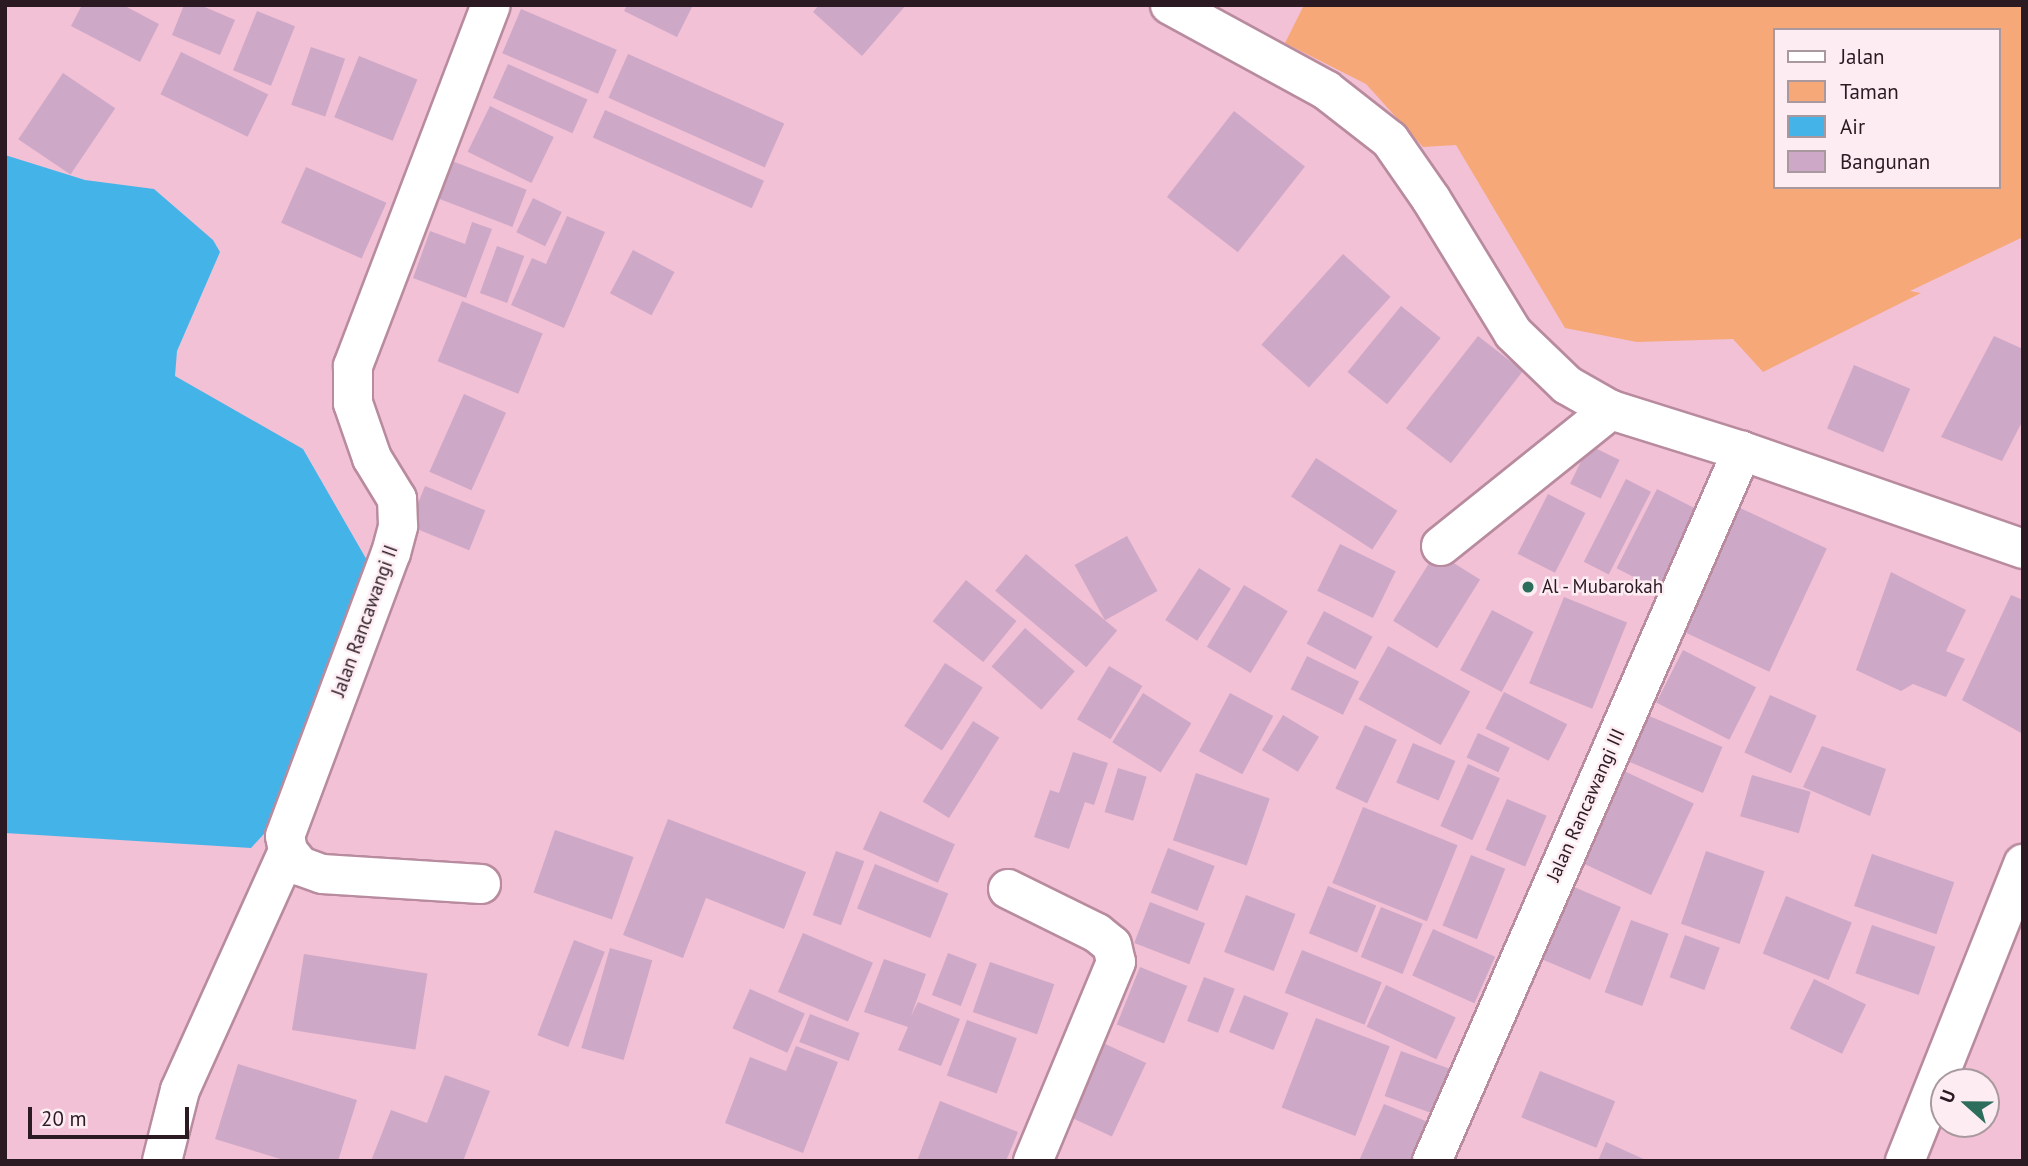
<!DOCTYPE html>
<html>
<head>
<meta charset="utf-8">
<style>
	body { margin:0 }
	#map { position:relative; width:2028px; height:1166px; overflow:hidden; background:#f2c1d5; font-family:"PT Sans",sans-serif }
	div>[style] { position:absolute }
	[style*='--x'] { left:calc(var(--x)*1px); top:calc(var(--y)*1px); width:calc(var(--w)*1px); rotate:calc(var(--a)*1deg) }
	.green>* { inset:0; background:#f6a878 }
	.water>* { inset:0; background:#44b4e8 }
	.building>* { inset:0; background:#cea8c7; transform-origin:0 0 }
	.roads { filter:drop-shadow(2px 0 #b88b9e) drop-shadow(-2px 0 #b88b9e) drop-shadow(0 2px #b88b9e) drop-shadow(0 -2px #b88b9e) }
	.street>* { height:38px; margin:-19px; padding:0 19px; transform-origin:19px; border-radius:19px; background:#fff }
	.dots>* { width:19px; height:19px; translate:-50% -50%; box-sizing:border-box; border:4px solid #fdedf3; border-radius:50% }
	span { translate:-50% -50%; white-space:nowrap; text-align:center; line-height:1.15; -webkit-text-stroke:5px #fdedf3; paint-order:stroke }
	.poi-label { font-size:19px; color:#2c1a22 }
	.left { translate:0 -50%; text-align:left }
	.street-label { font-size:19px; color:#2c1a22 }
	.frame { position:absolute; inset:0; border:7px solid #2c1a22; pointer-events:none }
	.legend { position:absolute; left:1773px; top:28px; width:228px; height:161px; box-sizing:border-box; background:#fdedf3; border:2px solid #a9999f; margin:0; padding:9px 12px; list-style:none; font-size:21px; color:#2c1a22 }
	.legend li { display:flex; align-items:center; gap:14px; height:35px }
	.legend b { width:35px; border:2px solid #a9999f }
	.north { position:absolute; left:1930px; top:1068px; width:70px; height:70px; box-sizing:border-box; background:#fdedf3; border:2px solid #a9999f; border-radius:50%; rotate:291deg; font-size:19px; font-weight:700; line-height:28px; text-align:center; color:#2c1a22 }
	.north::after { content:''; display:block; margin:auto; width:24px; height:32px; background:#2d6d5b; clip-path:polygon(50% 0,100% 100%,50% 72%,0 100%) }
	.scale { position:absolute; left:28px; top:1107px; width:161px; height:32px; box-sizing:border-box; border:4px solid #2c1a22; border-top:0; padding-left:9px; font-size:21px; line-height:24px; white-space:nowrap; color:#2c1a22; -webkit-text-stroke:5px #fdedf3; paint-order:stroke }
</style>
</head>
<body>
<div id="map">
	<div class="green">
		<div style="clip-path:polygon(evenodd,1304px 5px,2023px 5px,2023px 237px,1910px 291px,1921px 293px,1763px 372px,1733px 339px,1637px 342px,1565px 328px,1456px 145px,1423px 147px,1366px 84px,1285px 43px,1304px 5px,1774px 30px,1998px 30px,1998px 187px,1774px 187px,1774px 30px)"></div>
	</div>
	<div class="water">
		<div style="clip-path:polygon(5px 155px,85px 180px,154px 189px,213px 240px,220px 252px,177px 351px,175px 376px,303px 449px,372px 569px,274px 823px,251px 848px,5px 833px)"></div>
	</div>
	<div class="building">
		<div style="clip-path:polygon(82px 5px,123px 5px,159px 24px,140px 62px,71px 26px)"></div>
		<div style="clip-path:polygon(184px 5px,200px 5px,235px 20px,220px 55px,172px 35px)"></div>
		<div style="clip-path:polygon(627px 5px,693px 5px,677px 37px,624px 11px)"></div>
		<div style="clip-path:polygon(819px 5px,906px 5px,862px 56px,813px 12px)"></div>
		<div style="left:521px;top:9px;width:104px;height:48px;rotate:23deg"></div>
		<div style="left:257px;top:11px;width:41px;height:64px;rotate:22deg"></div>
		<div style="left:311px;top:47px;width:36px;height:61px;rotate:19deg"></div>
		<div style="left:181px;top:52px;width:97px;height:47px;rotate:26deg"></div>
		<div style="left:628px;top:54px;width:171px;height:48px;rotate:24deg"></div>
		<div style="left:359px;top:56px;width:63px;height:66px;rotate:22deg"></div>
		<div style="left:508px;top:64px;width:87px;height:37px;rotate:24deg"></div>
		<div style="left:63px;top:73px;width:63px;height:80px;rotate:34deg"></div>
		<div style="left:490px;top:106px;width:71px;height:51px;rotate:26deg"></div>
		<div style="left:605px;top:110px;width:174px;height:30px;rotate:24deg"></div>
		<div style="left:1234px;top:111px;width:90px;height:109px;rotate:38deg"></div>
		<div style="left:452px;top:161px;width:80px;height:40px;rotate:21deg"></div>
		<div style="left:306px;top:167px;width:88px;height:61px;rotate:24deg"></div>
		<div style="left:533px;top:198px;width:32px;height:38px;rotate:26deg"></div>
		<div style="clip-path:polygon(567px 216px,605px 232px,564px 328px,511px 305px,532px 258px,546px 264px)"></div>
		<div style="clip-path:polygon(472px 222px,492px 229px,466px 298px,413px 278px,430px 231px,465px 244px)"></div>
		<div style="left:497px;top:246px;width:29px;height:50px;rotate:20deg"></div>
		<div style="left:633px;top:250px;width:47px;height:49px;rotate:28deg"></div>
		<div style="left:1343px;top:254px;width:64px;height:122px;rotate:42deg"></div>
		<div style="left:462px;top:301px;width:87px;height:65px;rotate:22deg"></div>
		<div style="left:1401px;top:306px;width:51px;height:85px;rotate:39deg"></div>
		<div style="left:1478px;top:336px;width:57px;height:117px;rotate:38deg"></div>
		<div style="clip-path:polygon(1994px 336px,2023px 349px,2023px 420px,2002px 461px,1941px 437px)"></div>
		<div style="left:1854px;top:365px;width:61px;height:69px;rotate:23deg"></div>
		<div style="left:464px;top:394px;width:46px;height:85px;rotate:24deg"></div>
		<div style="left:1589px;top:445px;width:34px;height:43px;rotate:26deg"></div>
		<div style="left:1316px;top:458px;width:97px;height:46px;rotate:33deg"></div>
		<div style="left:1626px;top:479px;width:28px;height:93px;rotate:27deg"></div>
		<div style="left:425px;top:486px;width:65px;height:43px;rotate:22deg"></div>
		<div style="left:1657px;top:489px;width:51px;height:89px;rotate:27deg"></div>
		<div style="left:1548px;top:494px;width:42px;height:67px;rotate:27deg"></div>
		<div style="left:1738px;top:507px;width:98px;height:136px;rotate:25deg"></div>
		<div style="left:1127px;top:536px;width:63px;height:60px;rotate:61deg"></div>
		<div style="left:1340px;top:544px;width:62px;height:52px;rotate:26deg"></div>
		<div style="left:1436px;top:552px;width:52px;height:81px;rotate:32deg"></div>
		<div style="left:1026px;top:554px;width:119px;height:48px;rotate:40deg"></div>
		<div style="left:1199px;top:568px;width:38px;height:62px;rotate:33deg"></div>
		<div style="clip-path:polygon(1891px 572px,1966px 610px,1946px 651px,1965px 659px,1946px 697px,1913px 684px,1901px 691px,1856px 670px)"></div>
		<div style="left:966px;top:580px;width:65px;height:53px;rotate:39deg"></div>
		<div style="left:1244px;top:585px;width:51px;height:72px;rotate:31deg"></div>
		<div style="clip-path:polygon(2011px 595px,2023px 600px,2023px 734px,1962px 700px)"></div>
		<div style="left:1564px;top:597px;width:68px;height:93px;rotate:22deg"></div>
		<div style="left:1492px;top:610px;width:47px;height:68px;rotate:28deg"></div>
		<div style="left:1324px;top:611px;width:55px;height:37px;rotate:28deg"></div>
		<div style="left:1025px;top:628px;width:66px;height:51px;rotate:41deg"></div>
		<div style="left:1388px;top:646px;width:94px;height:61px;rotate:29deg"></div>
		<div style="left:1683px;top:650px;width:82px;height:59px;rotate:27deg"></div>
		<div style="left:1307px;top:656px;width:58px;height:37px;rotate:26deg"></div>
		<div style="left:945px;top:663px;width:45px;height:75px;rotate:33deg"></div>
		<div style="left:1109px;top:666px;width:39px;height:62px;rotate:31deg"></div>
		<div style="left:1504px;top:692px;width:71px;height:41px;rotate:27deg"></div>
		<div style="left:1143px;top:693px;width:57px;height:58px;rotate:32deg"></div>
		<div style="left:1230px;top:693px;width:49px;height:66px;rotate:28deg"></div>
		<div style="left:1770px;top:695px;width:51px;height:63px;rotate:24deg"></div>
		<div style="left:1283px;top:715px;width:42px;height:41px;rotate:31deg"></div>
		<div style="left:1647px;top:715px;width:82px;height:50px;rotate:23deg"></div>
		<div style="left:973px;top:721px;width:31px;height:95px;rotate:32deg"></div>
		<div style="left:1365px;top:725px;width:35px;height:70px;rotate:25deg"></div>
		<div style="left:1478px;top:733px;width:35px;height:27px;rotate:25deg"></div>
		<div style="left:1413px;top:743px;width:46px;height:43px;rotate:23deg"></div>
		<div style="clip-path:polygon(1822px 746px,1886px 769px,1870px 816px,1803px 787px)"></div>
		<div style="clip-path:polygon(1073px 752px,1108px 763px,1094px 805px,1085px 802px,1069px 849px,1034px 837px,1050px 790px,1059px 793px)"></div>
		<div style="left:1468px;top:764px;width:35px;height:68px;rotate:24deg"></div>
		<div style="left:1118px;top:768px;width:30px;height:46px;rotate:17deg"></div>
		<div style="left:1624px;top:771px;width:77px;height:101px;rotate:25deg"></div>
		<div style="left:1196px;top:773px;width:78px;height:71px;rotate:19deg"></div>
		<div style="left:1752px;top:775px;width:61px;height:43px;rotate:16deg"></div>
		<div style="left:1507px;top:799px;width:43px;height:55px;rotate:23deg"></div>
		<div style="left:1363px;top:807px;width:102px;height:82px;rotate:22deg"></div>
		<div style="left:880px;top:811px;width:82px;height:42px;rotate:24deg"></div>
		<div style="clip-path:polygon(668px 819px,806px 872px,784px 929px,706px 898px,683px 958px,623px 935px)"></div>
		<div style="left:555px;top:830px;width:83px;height:66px;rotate:19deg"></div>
		<div style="left:1168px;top:848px;width:50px;height:48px;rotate:21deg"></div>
		<div style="left:836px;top:851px;width:30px;height:68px;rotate:20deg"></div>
		<div style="left:1706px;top:851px;width:62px;height:77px;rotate:19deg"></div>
		<div style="left:1872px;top:854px;width:87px;height:55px;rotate:19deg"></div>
		<div style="left:1471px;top:855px;width:37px;height:76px;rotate:22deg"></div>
		<div style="left:875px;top:864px;width:79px;height:48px;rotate:22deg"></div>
		<div style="left:1328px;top:886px;width:52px;height:51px;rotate:22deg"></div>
		<div style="left:1574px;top:887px;width:51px;height:79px;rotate:23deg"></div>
		<div style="left:1246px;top:895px;width:53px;height:61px;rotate:21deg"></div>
		<div style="left:1786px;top:896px;width:71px;height:62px;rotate:22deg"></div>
		<div style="left:1150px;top:902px;width:59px;height:44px;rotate:21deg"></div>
		<div style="left:1381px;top:907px;width:45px;height:54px;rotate:22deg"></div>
		<div style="left:1631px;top:920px;width:40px;height:77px;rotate:20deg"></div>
		<div style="left:1872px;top:925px;width:67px;height:51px;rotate:19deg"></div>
		<div style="left:1433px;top:929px;width:68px;height:51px;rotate:24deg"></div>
		<div style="left:803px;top:933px;width:76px;height:64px;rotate:23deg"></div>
		<div style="left:1685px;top:935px;width:37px;height:45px;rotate:20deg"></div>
		<div style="left:574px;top:940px;width:33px;height:102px;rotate:21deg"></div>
		<div style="left:610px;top:948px;width:44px;height:104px;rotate:16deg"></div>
		<div style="left:1302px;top:950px;width:86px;height:46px;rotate:22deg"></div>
		<div style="left:948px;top:953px;width:31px;height:45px;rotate:21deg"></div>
		<div style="left:304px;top:954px;width:125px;height:77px;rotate:9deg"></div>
		<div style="clip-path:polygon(884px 959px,926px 974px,911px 1016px,918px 1002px,960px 1019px,941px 1066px,898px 1050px,908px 1027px,864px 1012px)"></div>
		<div style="left:990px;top:962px;width:68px;height:53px;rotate:19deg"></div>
		<div style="left:1140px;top:967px;width:51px;height:62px;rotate:22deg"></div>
		<div style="left:1204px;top:977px;width:33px;height:47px;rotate:21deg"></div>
		<div style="left:1814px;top:979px;width:58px;height:55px;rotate:26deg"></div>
		<div style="left:1386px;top:985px;width:77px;height:46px;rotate:25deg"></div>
		<div style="left:750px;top:989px;width:60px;height:43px;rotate:24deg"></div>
		<div style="left:1244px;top:995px;width:48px;height:40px;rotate:22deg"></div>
		<div style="left:810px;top:1014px;width:53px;height:30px;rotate:21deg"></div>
		<div style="left:1316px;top:1018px;width:79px;height:96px;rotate:21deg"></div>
		<div style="left:967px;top:1020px;width:53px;height:59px;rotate:20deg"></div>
		<div style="left:1099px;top:1041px;width:52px;height:81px;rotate:25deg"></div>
		<div style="clip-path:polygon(796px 1046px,838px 1062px,803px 1153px,725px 1123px,750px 1057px,786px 1071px)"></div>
		<div style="left:1401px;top:1051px;width:59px;height:48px;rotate:20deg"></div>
		<div style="clip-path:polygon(238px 1064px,357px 1100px,338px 1161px,287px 1161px,215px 1139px)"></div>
		<div style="left:1540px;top:1071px;width:81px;height:50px;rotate:22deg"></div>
		<div style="clip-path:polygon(445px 1075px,490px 1091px,463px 1161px,371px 1161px,391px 1110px,427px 1123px)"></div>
		<div style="clip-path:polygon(940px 1101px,1018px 1132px,1006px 1161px,917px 1161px)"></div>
		<div style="clip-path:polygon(1384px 1104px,1433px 1124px,1417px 1161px,1359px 1161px)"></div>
		<div style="clip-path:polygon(1606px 1142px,1648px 1161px,1598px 1161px)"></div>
	</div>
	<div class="roads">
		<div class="street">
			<div style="--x:1170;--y:5;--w:178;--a:28.6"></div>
			<div style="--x:1326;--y:90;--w:81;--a:38"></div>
			<div style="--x:1390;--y:140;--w:72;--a:55.2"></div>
			<div style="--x:1431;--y:199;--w:157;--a:58.5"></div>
			<div style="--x:1513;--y:333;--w:75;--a:43.9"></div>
			<div style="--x:1567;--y:385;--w:51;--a:29.6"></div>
			<div style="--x:1611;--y:410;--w:137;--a:17.4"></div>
			<div style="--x:1742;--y:451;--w:298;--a:19.2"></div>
			<div style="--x:1441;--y:546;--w:218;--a:-38.7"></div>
			<div style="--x:481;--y:884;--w:159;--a:-176.4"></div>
			<div style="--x:322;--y:874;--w:23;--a:-160"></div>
			<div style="--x:300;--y:866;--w:19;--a:-129"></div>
			<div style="--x:288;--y:851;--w:15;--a:-101"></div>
			<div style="--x:285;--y:836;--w:302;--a:-69.5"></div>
			<div style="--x:391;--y:553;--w:28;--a:-75"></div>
			<div style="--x:398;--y:526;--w:27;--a:-92"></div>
			<div style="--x:397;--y:499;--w:48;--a:-121.4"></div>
			<div style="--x:372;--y:458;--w:58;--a:-109.1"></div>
			<div style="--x:353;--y:403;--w:37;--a:-90"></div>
			<div style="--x:353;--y:366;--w:386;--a:-69.1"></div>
			<div style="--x:1008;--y:889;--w:99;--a:26.3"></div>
			<div style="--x:1097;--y:933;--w:19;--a:39"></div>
			<div style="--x:1112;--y:945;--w:17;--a:77"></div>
			<div style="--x:1116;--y:962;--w:216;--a:112.6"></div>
			<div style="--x:162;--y:1161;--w:73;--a:-75.8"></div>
			<div style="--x:180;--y:1090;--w:262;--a:-65.7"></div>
			<div style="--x:1432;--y:1161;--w:775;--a:-66.41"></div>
			<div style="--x:1905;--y:1161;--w:320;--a:-68.3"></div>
		</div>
	</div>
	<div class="dots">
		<div style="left:1528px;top:587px;background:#2d6d5b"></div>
	</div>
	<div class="poi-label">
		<span class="left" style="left:1542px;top:587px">Al - Mubarokah</span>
	</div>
	<div class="street-label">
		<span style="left:365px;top:621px;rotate:-70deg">Jalan Rancawangi II</span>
		<span style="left:1586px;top:805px;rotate:-66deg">Jalan Rancawangi III</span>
	</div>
	<div class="frame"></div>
	<ul class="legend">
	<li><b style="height:9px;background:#fff"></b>Jalan</li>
	<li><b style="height:19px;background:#f6a878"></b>Taman</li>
	<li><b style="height:19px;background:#44b4e8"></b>Air</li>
	<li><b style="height:19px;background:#cea8c7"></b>Bangunan</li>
	</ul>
	<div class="north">U</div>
	<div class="scale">20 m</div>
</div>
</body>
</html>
